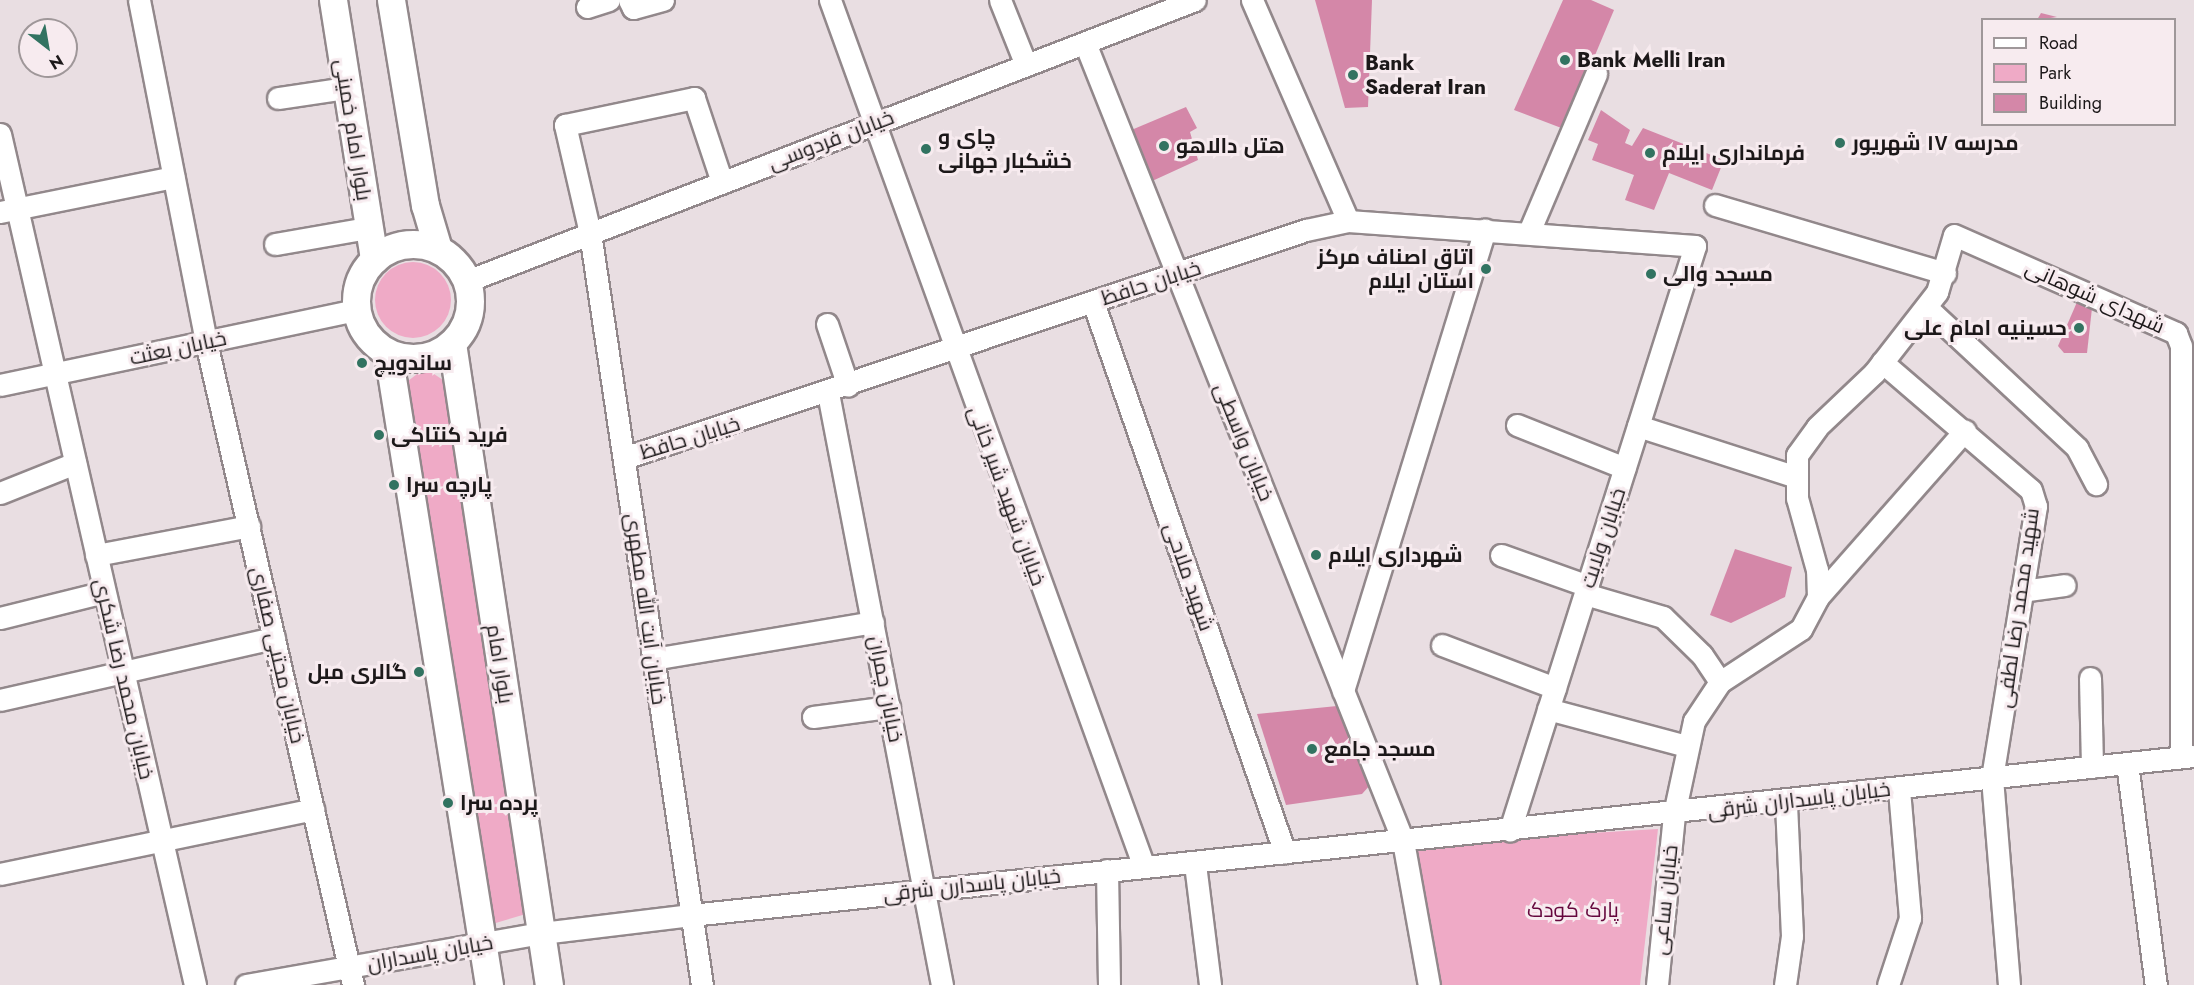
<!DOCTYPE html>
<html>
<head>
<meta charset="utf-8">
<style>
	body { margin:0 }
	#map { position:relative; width:2194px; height:985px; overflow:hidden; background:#e9dee2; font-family:Jost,Cairo,sans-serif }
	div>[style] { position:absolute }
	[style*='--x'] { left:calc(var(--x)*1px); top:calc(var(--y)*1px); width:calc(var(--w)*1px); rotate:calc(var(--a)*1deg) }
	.green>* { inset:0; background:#efaac6 }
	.round { border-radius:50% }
	.building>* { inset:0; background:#d487a8 }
	.roads { filter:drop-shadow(2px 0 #92888b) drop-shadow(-2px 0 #92888b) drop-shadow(0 2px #92888b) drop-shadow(0 -2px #92888b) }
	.minor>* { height:21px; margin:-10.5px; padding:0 10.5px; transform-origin:10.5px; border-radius:10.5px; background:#fff }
	.major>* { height:27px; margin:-13.5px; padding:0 13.5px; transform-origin:13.5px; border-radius:13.5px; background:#fff }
	.major>.ring { margin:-13.5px; padding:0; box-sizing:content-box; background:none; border:27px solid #fff; border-radius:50% }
	.dots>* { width:16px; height:16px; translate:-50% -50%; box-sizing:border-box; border:3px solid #f7ebef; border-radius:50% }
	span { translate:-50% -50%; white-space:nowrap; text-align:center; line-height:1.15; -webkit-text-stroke:6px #f7ebef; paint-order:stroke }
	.poi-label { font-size:21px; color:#1c1819; font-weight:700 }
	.left { translate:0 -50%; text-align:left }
	.right { translate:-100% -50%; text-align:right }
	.street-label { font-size:21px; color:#1c1819 }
	.park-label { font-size:21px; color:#65073d }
	.legend { position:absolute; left:1981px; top:18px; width:195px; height:108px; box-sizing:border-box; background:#f7ebef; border:2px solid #9f9799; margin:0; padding:8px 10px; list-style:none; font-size:18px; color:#1c1819 }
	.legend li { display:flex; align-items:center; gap:12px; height:30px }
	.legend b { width:30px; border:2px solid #9f9799 }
	.north { position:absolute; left:18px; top:18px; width:60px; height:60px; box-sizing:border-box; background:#f7ebef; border:2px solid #9f9799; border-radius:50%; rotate:149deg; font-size:16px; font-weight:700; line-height:24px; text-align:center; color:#1c1819 }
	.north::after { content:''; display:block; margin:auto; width:21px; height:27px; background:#327361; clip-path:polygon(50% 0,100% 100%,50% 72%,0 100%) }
</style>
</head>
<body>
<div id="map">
	<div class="green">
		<div class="round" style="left:375px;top:262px;width:76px;height:76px"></div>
		<div style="clip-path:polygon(425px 368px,443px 380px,526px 914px,489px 925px,404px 384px)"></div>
		<div style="clip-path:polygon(1658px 829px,1640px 985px,1433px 985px,1407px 844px)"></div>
	</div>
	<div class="building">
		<div style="clip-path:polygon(1315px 0,1372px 0,1368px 107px,1345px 108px)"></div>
		<div style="clip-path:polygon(1563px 0,1591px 0,1614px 10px,1564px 129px,1514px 110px)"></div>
		<div style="clip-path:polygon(2041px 13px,2057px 17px,2037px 20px)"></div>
		<div style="clip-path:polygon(1186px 107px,1197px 128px,1190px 132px,1198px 160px,1150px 182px,1129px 131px)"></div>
		<div style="clip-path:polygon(1601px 110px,1630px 130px,1625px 143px,1632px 146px,1643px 128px,1724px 160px,1712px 190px,1669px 173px,1654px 210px,1625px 200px,1634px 175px,1592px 160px,1598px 144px,1588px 140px)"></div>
		<div style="clip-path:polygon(2077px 302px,2092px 308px,2087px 353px,2064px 353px,2058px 346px)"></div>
		<div style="clip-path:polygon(1735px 549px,1792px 567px,1785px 597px,1731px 623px,1710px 615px)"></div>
		<div style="clip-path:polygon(1337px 706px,1371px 784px,1362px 794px,1286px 805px,1257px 714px)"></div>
	</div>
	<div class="roads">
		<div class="minor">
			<div style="--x:139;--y:0;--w:349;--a:78.9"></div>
			<div style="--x:206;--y:342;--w:660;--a:77.12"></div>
			<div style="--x:629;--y:0;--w:9;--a:63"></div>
			<div style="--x:633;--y:8;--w:31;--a:-15"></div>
			<div style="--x:830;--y:0;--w:922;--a:70.09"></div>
			<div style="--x:1000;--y:0;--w:70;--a:68.2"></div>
			<div style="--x:1252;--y:0;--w:241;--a:66.5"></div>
			<div style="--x:587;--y:7;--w:23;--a:-18"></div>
			<div style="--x:1085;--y:43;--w:859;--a:68.27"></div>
			<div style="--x:1403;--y:841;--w:146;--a:79.8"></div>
			<div style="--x:278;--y:98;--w:69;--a:-8.4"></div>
			<div style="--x:0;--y:134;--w:873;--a:77.09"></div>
			<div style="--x:1715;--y:205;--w:240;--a:16.5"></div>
			<div style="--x:0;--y:212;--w:177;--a:-11.4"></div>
			<div style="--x:1529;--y:232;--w:172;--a:-67"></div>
			<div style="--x:275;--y:244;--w:94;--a:-9.8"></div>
			<div style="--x:467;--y:281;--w:780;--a:-21.11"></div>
			<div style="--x:1093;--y:302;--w:583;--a:70.79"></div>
			<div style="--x:1926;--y:307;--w:207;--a:43"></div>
			<div style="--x:2077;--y:448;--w:41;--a:62.2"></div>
			<div style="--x:827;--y:324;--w:65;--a:71.3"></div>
			<div style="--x:1882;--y:362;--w:196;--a:40.7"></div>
			<div style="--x:2031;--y:490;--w:17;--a:73"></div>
			<div style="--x:2036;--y:506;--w:276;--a:99.2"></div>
			<div style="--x:1992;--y:778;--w:208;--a:85.3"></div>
			<div style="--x:0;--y:385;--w:364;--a:-11.9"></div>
			<div style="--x:828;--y:393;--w:603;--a:79.1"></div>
			<div style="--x:1517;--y:425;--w:116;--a:21.7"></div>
			<div style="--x:1638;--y:426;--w:164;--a:17.8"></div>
			<div style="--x:624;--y:458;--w:719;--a:-18.49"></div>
			<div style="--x:1306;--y:230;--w:43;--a:-12.1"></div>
			<div style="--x:1348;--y:221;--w:348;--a:4.1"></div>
			<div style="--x:1695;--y:246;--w:613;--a:107.58"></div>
			<div style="--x:0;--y:493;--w:81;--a:-21.8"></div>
			<div style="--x:96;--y:555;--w:156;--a:-10.7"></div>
			<div style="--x:1501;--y:555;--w:92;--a:19.6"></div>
			<div style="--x:2022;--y:591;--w:43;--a:-7.9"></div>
			<div style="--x:1585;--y:594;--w:81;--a:16.4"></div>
			<div style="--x:1663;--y:617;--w:54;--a:44.3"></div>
			<div style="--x:1702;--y:655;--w:32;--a:56"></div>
			<div style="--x:1818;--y:597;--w:222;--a:-48.6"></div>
			<div style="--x:0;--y:618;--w:107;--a:-14"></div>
			<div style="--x:1442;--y:645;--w:121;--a:20.8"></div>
			<div style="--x:653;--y:659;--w:223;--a:-9.5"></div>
			<div style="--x:2090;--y:678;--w:89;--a:88.7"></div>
			<div style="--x:1343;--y:691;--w:483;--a:-72.9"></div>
			<div style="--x:0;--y:700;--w:281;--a:-12.8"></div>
			<div style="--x:1548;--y:709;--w:143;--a:15"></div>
			<div style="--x:813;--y:717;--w:77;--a:-7.5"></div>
			<div style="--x:2127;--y:763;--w:224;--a:82.6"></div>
			<div style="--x:1195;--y:864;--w:122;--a:82.9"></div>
			<div style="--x:1107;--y:870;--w:115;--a:89"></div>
			<div style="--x:0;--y:874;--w:320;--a:-11.7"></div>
			<div style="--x:246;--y:985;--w:301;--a:-10"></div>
			<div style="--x:542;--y:933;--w:150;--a:-6.9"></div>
			<div style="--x:691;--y:915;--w:1511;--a:-6.04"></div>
			<div style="--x:702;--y:985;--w:760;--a:-98.47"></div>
			<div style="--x:590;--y:233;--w:111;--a:-103"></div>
			<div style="--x:565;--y:125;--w:132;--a:-11.8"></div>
			<div style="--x:694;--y:98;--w:89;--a:71.6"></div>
			<div style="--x:1657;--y:985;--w:172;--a:-84.3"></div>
			<div style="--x:1674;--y:814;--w:95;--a:-77.9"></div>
			<div style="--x:1694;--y:721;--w:47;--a:-56.3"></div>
			<div style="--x:1720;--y:682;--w:97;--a:-33.2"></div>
			<div style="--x:1801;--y:629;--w:36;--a:-62"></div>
			<div style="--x:1818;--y:597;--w:27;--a:-92"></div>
			<div style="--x:1817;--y:570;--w:75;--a:-105.5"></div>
			<div style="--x:1797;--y:498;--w:43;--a:-90"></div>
			<div style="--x:1797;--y:455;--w:34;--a:-54"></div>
			<div style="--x:1817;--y:427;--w:79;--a:-43.5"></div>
			<div style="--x:1874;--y:373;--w:103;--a:-52.1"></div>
			<div style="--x:1937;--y:292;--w:59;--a:-73.4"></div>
			<div style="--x:1954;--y:235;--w:243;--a:23.8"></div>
			<div style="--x:2176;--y:333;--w:14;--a:69"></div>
			<div style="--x:2181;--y:346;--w:411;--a:90"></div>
			<div style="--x:1785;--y:985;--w:49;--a:-81.9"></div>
			<div style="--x:1792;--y:936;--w:134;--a:-92.6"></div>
			<div style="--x:1888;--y:985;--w:71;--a:-71.8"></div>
			<div style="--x:1910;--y:918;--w:129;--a:-94.9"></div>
		</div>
		<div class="major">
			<div style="--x:333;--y:0;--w:263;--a:81"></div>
			<div style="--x:391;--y:0;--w:208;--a:80.6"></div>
			<div style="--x:425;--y:205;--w:46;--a:73.5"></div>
			<div class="ring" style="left:356px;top:244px;width:87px;height:87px"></div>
			<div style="--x:452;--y:343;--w:649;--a:81.41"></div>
			<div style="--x:388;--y:353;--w:640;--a:80.92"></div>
		</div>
	</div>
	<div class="dots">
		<div style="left:1565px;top:60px;background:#327361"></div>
		<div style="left:1353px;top:75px;background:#327361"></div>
		<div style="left:1840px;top:143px;background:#327361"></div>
		<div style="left:1164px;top:146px;background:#327361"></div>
		<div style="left:926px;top:149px;background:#327361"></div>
		<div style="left:1650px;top:153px;background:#327361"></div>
		<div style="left:1486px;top:269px;background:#327361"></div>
		<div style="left:1651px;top:274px;background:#327361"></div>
		<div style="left:2079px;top:328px;background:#327361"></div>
		<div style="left:362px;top:363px;background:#327361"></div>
		<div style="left:379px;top:435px;background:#327361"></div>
		<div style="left:394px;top:485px;background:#327361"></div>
		<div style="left:1316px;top:555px;background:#327361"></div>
		<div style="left:419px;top:672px;background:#327361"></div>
		<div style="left:1312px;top:749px;background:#327361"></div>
		<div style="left:448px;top:803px;background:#327361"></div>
	</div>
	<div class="poi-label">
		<span class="left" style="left:1577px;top:60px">Bank Melli Iran</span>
		<span class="left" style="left:1365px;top:75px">Bank<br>Saderat Iran</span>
		<span class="left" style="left:938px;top:149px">چای و<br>خشکبار جهانی</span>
		<span class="left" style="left:1852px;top:143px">مدرسه ۱۷ شهریور</span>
		<span class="left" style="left:1176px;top:146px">هتل دالاهو</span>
		<span class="left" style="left:1662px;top:153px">فرمانداری ایلام</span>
		<span class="right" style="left:1474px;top:269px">اتاق اصناف مرکز<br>استان ایلام</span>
		<span class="left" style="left:1663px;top:274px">مسجد والی</span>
		<span class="right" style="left:2067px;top:328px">حسینیه امام علی</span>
		<span class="left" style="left:374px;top:363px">ساندویچ</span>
		<span class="left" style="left:391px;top:435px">فرید کنتاکی</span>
		<span class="left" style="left:406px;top:485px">پارچه سرا</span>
		<span class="left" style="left:1328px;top:555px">شهرداری ایلام</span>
		<span class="right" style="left:407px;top:672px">گالری مبل</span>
		<span class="left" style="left:1324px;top:749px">مسجد جامع</span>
		<span class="left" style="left:460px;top:803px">پرده سرا</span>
	</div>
	<div class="street-label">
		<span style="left:353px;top:130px;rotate:81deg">بلوار امام خمینی</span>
		<span style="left:831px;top:140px;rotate:-21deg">خیابان فردوسی</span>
		<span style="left:1151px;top:283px;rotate:-18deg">خیابان حافظ</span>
		<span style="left:2095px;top:297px;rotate:24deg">شهدای شوهانی</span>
		<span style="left:178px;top:348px;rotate:-12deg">خیابان بعثت</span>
		<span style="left:690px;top:438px;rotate:-17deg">خیابان حافظ</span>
		<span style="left:1244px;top:442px;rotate:68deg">خیابان واسطی</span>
		<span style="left:1007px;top:496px;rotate:70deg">خیابان شهید شیر خانی</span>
		<span style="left:1603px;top:538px;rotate:-72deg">خیابان ولایت</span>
		<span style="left:1189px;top:577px;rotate:71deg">شهید ملاحی</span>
		<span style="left:2018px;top:608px;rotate:-82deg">شهید محمد رضا لطفی</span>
		<span style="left:646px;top:609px;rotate:82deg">خیابان آیت الله مطهری</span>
		<span style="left:278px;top:655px;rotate:77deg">خیابان مجتبی صفاری</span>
		<span style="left:500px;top:664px;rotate:81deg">بلوار امام</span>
		<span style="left:124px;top:679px;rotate:77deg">خیابان محمد رضا شکری</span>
		<span style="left:886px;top:689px;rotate:79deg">خیابان چمران</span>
		<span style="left:1799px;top:800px;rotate:-7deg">خیابان پاسداران شرقی</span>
		<span style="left:972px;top:885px;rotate:-6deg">خیابان پاسدارن شرقی</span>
		<span style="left:1665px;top:900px;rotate:-84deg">خیابان ساعی</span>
		<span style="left:430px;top:953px;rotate:-10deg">خیابان پاسداران</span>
	</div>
	<div class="park-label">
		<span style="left:1573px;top:910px">پارک کودک</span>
	</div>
	<ul class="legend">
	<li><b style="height:8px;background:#fff"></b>Road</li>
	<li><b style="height:16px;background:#efaac6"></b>Park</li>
	<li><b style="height:16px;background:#d487a8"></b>Building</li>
	</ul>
	<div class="north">N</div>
</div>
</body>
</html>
